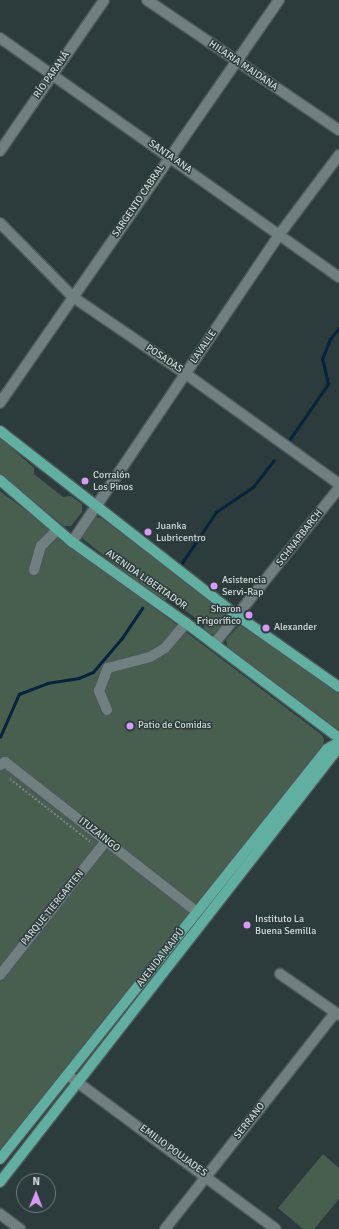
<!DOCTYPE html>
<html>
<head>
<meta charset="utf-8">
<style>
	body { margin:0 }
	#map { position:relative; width:339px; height:1229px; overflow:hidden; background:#2c3b3b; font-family:Signika,sans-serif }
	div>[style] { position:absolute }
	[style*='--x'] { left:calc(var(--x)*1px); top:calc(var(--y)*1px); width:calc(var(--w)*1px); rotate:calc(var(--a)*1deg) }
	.green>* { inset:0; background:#485f50 }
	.stream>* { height:2.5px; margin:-1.25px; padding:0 1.25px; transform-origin:1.25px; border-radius:1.25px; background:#06243c }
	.path>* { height:1.5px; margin-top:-0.75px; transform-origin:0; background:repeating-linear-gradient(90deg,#798585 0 2px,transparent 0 4px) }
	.roads { filter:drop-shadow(1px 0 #4d595a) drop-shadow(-1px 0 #4d595a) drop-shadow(0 1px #4d595a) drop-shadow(0 -1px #4d595a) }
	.minor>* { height:10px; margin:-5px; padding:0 5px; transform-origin:5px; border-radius:5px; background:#708081 }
	.major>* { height:10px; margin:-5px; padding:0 5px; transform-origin:5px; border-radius:5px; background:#61afa1 }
	.dots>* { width:11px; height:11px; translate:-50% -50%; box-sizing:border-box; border:2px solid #2c3b3b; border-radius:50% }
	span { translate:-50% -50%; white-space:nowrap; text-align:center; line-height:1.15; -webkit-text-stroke:3px #2c3b3b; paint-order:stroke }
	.street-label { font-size:10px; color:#d2dadb }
	.poi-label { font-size:10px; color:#d2dadb }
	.left { translate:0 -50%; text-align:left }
	.right { translate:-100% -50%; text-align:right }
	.north { position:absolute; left:16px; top:1173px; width:40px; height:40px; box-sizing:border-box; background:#2c3b3b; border:1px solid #6e7b7b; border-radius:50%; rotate:1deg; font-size:11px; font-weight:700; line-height:16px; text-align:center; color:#d2dadb }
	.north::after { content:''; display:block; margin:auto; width:14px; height:18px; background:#d99af7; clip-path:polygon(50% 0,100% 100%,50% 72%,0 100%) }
</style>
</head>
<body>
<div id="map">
	<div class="green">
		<div style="clip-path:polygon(0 438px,34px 468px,34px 474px,63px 497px,71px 496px,82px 504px,82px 512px,71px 526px,64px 526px,0 474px)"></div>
		<div style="clip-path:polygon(0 491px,322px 735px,324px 740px,322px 746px,0 1154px)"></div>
		<div style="clip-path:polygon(94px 517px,101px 518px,227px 612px,228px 619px,215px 634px,208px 634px,204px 630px,204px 624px,169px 599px,161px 601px,83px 539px,81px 535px)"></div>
		<div style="clip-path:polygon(239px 625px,246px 627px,339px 694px,339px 729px,334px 729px,228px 648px,226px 640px)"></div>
		<div style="clip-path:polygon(323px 1154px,339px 1168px,339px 1199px,314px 1229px,303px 1229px,278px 1208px)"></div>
	</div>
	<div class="stream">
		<div style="--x:290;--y:439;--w:67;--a:-55.4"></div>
		<div style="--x:328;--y:384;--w:26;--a:-103"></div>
		<div style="--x:322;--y:359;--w:22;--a:-68"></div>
		<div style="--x:330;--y:339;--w:14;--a:-51"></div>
		<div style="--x:182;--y:563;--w:61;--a:-56.3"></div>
		<div style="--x:216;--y:512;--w:45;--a:-34"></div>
		<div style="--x:253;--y:487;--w:34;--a:-52"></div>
		<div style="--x:0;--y:737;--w:47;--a:-66.2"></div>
		<div style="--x:19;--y:694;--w:30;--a:-21"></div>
		<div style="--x:47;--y:683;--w:32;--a:-9"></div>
		<div style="--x:79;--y:678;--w:15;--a:-23"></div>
		<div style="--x:93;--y:672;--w:45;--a:-49.5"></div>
		<div style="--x:122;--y:638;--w:36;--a:-56"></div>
	</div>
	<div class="path">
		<div style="--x:10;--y:779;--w:104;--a:38"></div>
	</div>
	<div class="roads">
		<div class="minor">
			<div style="--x:147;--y:0;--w:232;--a:34.1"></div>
			<div style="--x:0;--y:38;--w:415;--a:35.2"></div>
			<div style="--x:0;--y:151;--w:183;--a:-55.4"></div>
			<div style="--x:0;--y:223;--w:104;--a:45.4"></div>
			<div style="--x:73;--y:297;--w:137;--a:34.3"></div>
			<div style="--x:186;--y:374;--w:188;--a:35.7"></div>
			<div style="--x:0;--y:403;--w:490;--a:-55.3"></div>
			<div style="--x:72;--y:542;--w:370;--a:-56"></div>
			<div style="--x:279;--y:235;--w:100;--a:-53.1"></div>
			<div style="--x:34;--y:570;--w:25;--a:-74"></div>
			<div style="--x:41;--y:546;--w:23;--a:-45"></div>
			<div style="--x:214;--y:644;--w:200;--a:-51.3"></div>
			<div style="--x:107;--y:710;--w:21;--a:-113"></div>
			<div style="--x:99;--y:691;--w:25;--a:-69"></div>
			<div style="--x:108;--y:668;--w:43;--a:-14.7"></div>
			<div style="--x:150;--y:657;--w:17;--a:-31"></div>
			<div style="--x:165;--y:648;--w:33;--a:-50"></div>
			<div style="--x:0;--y:765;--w:6;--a:-31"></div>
			<div style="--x:5;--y:762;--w:237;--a:38"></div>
			<div style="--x:280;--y:974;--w:72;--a:34.8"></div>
			<div style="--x:0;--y:975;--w:171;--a:-51.7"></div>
			<div style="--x:69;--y:1076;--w:257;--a:36.5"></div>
			<div style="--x:0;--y:1214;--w:25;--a:37"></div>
			<div style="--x:165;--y:1229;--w:275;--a:-51.8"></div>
		</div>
		<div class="major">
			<div style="--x:0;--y:431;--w:301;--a:37.9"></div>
			<div style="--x:238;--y:616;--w:123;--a:35.1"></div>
			<div style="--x:0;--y:480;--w:95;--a:40.7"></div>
			<div style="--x:72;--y:542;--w:140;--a:35.4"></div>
			<div style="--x:186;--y:623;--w:191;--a:36.9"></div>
			<div style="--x:0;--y:1159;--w:524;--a:-51.43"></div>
			<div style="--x:327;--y:749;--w:14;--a:-30"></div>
			<div style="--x:0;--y:1182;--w:551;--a:-52.07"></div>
		</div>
	</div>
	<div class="dots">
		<div style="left:85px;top:481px;background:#d99af7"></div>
		<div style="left:148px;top:532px;background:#d99af7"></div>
		<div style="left:214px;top:586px;background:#d99af7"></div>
		<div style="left:249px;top:615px;background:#d99af7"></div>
		<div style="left:266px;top:628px;background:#d99af7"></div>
		<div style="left:130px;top:726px;background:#d99af7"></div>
		<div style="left:247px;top:925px;background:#d99af7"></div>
	</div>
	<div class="street-label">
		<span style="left:243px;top:66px;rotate:34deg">HILARIA MAIDANA</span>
		<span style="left:52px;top:75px;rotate:-55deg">RÍO PARANÁ</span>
		<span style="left:170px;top:157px;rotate:35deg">SANTA ANA</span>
		<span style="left:139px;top:201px;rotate:-56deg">SARGENTO CABRAL</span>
		<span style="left:204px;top:347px;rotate:-56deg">LAVALLE</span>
		<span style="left:164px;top:359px;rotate:34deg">POSADAS</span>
		<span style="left:300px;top:538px;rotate:-52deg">SCHNARBARCH</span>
		<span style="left:146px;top:580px;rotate:35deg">AVENIDA LIBERTADOR</span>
		<span style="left:99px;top:835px;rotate:38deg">ITUZAINGO</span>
		<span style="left:53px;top:908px;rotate:-51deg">PARQUE TIERGARTEN</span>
		<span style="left:161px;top:958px;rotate:-52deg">AVENIDA MAIPÚ</span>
		<span style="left:250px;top:1121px;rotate:-52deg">SERRANO</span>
		<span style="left:173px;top:1151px;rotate:36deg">EMILIO POUJADES</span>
	</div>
	<div class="poi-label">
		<span class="left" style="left:93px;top:481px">Corralón<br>Los Pinos</span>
		<span class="left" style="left:156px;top:532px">Juanka<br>Lubricentro</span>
		<span class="left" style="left:222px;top:586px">Asistencia<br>Servi-Rap</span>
		<span class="right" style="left:241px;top:615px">Sharon<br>Frigorífico</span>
		<span class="left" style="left:274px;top:628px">Alexander</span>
		<span class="left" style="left:138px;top:726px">Patio de Comidas</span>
		<span class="left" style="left:255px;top:925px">Instituto La<br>Buena Semilla</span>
	</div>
	<div class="north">N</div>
</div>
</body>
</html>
